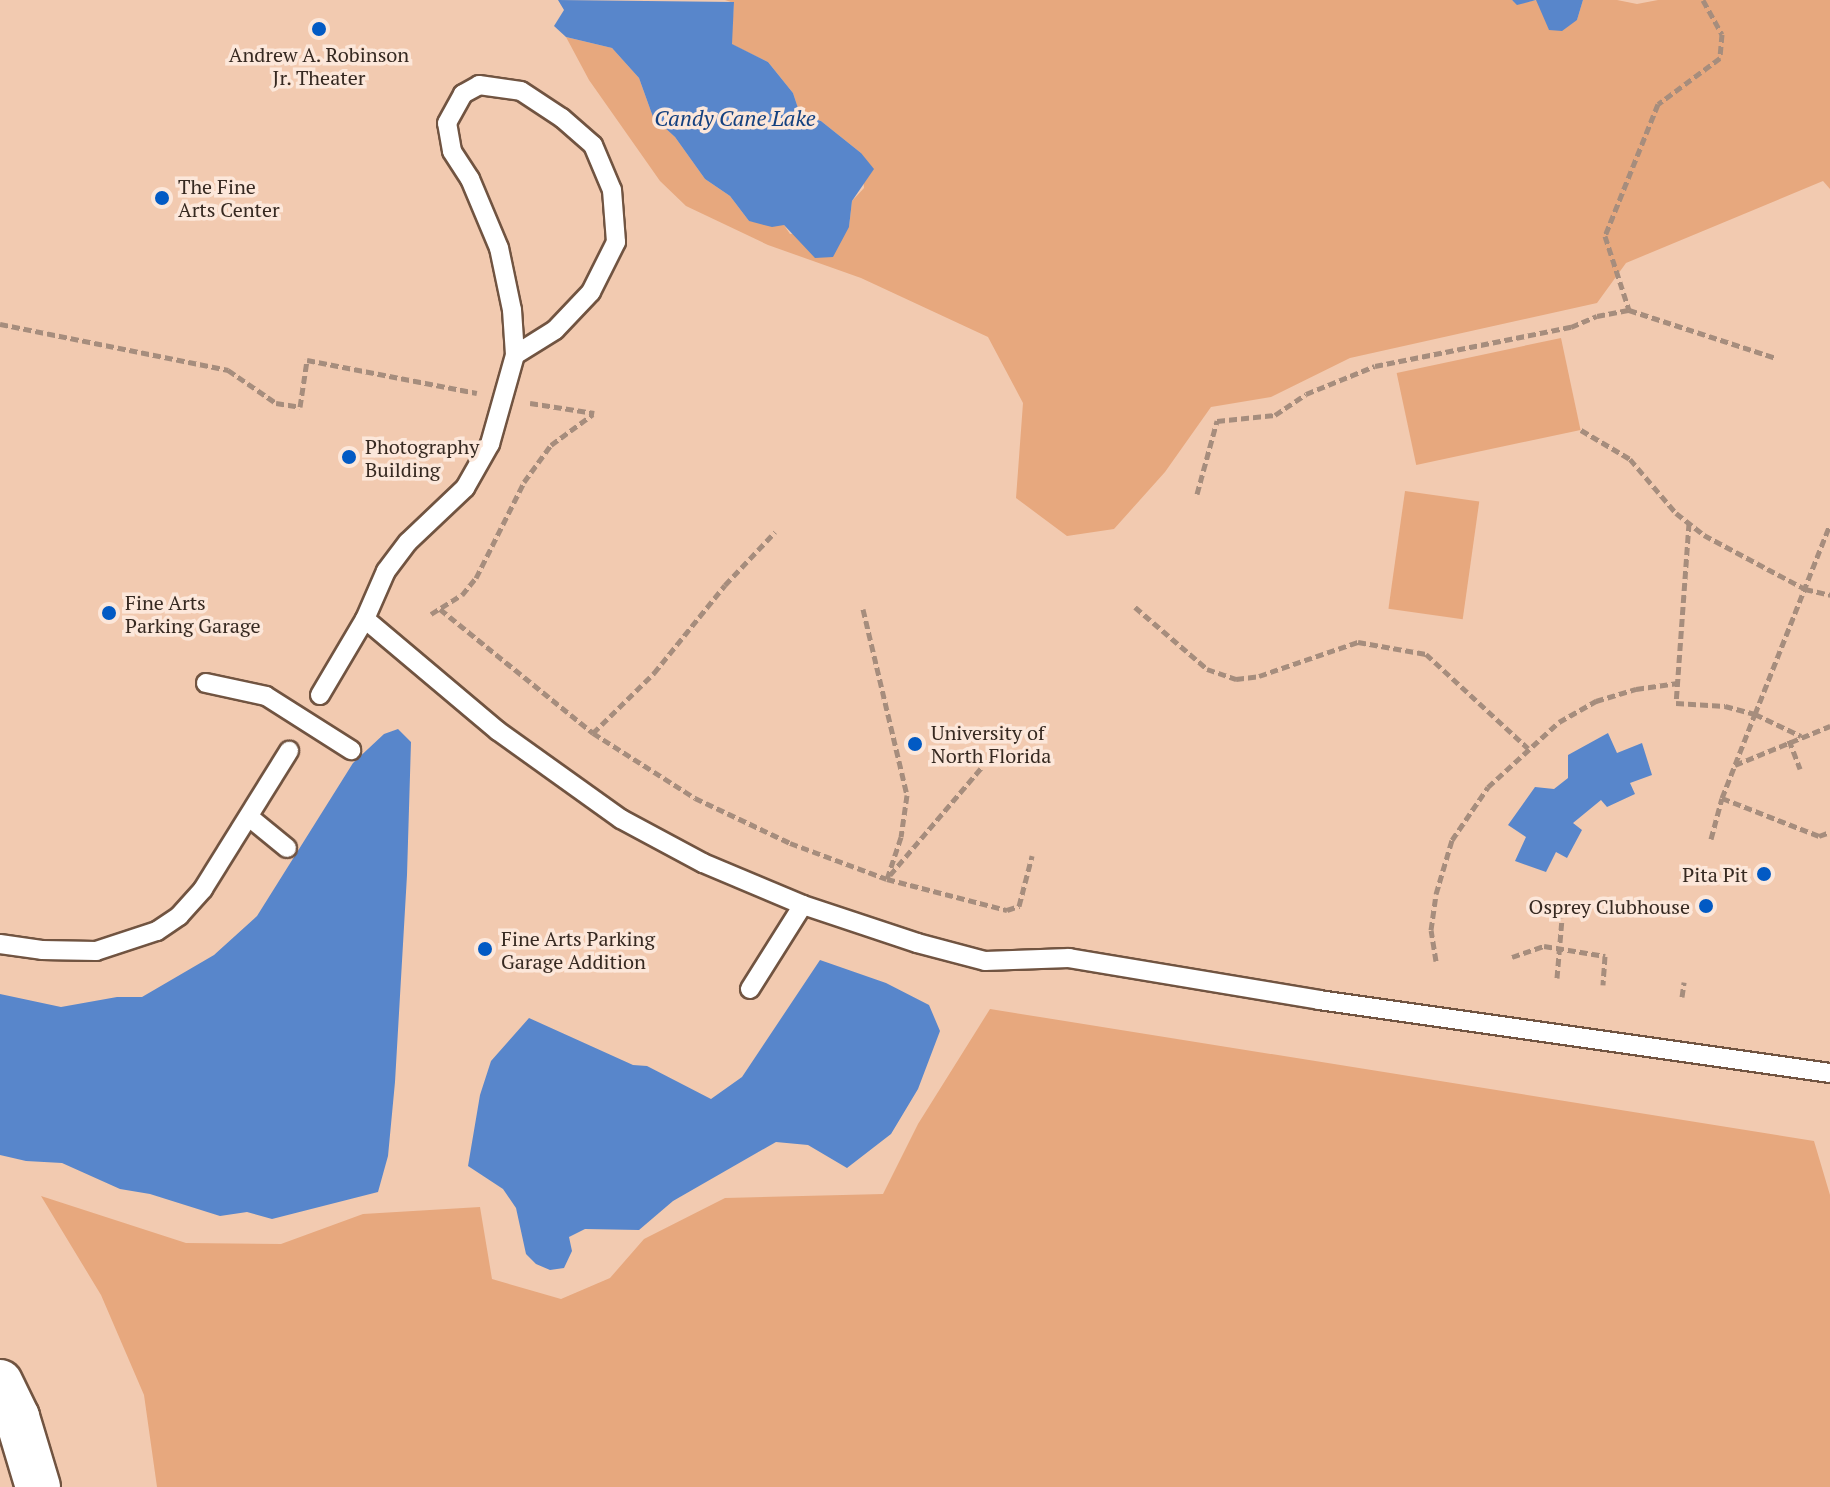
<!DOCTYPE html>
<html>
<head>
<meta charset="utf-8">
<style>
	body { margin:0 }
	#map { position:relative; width:1830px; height:1487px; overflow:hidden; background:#f9d7c1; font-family:"PT Serif",serif }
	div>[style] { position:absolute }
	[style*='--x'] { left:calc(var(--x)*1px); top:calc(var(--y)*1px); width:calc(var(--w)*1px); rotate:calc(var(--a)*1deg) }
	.built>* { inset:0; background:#f2cab0; transform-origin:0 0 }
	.green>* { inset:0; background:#e7a87e; transform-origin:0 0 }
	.water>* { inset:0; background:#5886cb }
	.path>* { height:5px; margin-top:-2.5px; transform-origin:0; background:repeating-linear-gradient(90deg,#a68d7d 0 8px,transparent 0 12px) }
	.roads { filter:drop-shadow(2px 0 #715441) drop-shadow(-2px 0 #715441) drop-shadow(0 2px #715441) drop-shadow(0 -2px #715441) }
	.lane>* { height:18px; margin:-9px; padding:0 9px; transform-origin:9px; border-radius:9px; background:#fff }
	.secondary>* { height:44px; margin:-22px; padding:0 22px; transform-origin:22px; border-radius:22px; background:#fff }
	.bridges { filter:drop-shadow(2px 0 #715441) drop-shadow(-2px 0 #715441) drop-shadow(0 2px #715441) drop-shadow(0 -2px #715441) }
	.lane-bridge>* { height:18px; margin:-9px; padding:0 9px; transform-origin:9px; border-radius:9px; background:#fff }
	.dots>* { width:22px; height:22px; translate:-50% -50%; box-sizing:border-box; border:4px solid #fce7da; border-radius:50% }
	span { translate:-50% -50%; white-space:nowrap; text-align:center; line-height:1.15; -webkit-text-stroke:7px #fce7da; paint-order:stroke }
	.poi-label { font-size:20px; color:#362921 }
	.left { translate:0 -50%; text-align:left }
	.right { translate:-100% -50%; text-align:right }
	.water-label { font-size:22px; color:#13407f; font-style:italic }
</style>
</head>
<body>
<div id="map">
	<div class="built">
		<div style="left:0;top:0;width:1830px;height:1487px"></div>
	</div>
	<div class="green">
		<div style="clip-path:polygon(725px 0,1512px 0,1517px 4px,1537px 0,1549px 29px,1577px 20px,1583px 0,1617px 0,1637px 4px,1658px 0,1830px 0,1830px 189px,1823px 181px,1626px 263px,1597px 303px,1350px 358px,1271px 397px,1211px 407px,1165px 472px,1114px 529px,1067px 536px,1016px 498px,1023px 403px,988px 337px,861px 278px,768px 245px,686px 206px,660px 181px,589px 80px,566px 37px,612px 48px,639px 78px,653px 117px,675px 137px,705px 179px,730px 196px,749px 221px,784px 225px,790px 234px,849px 227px,852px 201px,864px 188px,861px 153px,821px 121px,800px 114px,793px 93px,768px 62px,731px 44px,734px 3px)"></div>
		<div style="left:1561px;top:338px;width:94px;height:168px;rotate:78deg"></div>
		<div style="left:1405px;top:491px;width:75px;height:119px;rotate:8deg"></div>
		<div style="clip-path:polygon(990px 1009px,1814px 1141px,1830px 1195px,1830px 1487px,157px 1487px,144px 1395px,101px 1295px,41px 1196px,186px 1243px,281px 1244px,363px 1214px,480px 1207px,492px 1279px,561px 1299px,610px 1278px,644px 1239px,725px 1198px,883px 1194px,918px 1124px)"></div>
	</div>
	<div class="water">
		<div style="clip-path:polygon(558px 0,734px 2px,732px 44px,768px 62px,793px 93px,800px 114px,821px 121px,861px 153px,874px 169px,852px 201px,849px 227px,833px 257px,815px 258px,784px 225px,772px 227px,749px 221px,730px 196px,705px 179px,675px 137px,653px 117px,639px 78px,612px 48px,566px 37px,554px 26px,564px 10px)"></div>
		<div style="clip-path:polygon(1512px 0,1583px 0,1577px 20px,1562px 31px,1549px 30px,1536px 0,1517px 5px)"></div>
		<div style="clip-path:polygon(398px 729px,411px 742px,407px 875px,395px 1082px,388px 1156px,378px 1192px,272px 1219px,247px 1212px,220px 1216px,150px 1194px,120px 1189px,62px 1163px,26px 1161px,0 1155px,0 994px,61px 1007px,117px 997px,142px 997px,214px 955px,257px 916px,353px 763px,384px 734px)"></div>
		<div style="clip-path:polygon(1608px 733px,1617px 753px,1642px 743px,1652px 775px,1630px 783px,1635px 794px,1607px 807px,1601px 800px,1573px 823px,1582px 830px,1567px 858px,1556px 852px,1546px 872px,1515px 861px,1526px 837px,1508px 825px,1535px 787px,1554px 789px,1568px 778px,1568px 755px)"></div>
		<div style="clip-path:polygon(820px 960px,886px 983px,929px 1005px,940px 1031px,918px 1089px,891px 1134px,847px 1168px,808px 1145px,776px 1142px,673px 1201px,639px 1230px,585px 1229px,569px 1237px,572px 1251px,564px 1268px,550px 1270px,536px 1264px,526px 1254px,516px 1208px,503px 1189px,468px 1166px,480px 1095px,491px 1061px,529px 1018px,633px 1065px,647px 1066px,711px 1099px,742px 1077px)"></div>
	</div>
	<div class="path">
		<div style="--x:1703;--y:0;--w:39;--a:61"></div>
		<div style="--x:1722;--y:34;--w:24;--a:95"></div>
		<div style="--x:1720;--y:58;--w:77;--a:143.4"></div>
		<div style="--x:1658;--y:104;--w:142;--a:111.9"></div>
		<div style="--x:1605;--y:236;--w:78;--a:72"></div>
		<div style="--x:1629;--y:310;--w:155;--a:18.1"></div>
		<div style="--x:0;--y:324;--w:233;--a:11.4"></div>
		<div style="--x:228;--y:370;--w:58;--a:34.5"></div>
		<div style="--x:276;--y:403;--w:24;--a:9"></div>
		<div style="--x:300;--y:407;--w:48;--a:-81.5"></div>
		<div style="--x:307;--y:360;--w:173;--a:11"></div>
		<div style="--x:530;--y:403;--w:65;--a:8.9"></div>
		<div style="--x:1581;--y:430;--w:57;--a:30.6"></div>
		<div style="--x:1630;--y:459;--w:71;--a:49.6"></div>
		<div style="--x:1676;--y:513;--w:36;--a:38"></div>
		<div style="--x:1704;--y:535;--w:115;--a:28.1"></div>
		<div style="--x:1805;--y:589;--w:26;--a:13"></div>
		<div style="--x:1197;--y:494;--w:76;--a:-74.7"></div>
		<div style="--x:1217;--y:421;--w:58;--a:-5.9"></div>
		<div style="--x:1275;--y:415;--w:37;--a:-34"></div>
		<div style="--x:1306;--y:394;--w:74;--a:-22.1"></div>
		<div style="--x:1375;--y:366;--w:200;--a:-11.3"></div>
		<div style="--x:1571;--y:327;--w:28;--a:-23"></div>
		<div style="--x:1597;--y:316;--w:33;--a:-11"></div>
		<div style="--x:1689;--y:523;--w:180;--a:94.1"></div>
		<div style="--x:1676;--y:703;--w:49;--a:3.5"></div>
		<div style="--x:1725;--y:706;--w:31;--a:15"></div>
		<div style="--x:1755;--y:714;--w:203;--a:-68.4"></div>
		<div style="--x:1135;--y:607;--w:95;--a:40.7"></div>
		<div style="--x:1207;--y:669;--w:31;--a:19"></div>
		<div style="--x:1236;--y:679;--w:23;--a:-7"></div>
		<div style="--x:1259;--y:676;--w:105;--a:-19"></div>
		<div style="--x:1358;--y:642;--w:69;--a:10"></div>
		<div style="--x:1426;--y:654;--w:139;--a:42.7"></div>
		<div style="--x:440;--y:609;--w:197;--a:39"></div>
		<div style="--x:593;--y:733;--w:121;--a:32.5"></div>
		<div style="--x:695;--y:798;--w:105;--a:25.3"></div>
		<div style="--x:790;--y:843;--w:103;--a:20.4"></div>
		<div style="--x:887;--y:879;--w:124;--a:14.5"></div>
		<div style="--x:1007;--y:910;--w:13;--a:-18"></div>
		<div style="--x:1019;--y:906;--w:52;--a:-75.4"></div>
		<div style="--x:863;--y:609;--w:191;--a:76.7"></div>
		<div style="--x:907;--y:795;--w:42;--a:98.1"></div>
		<div style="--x:901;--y:837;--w:44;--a:108.4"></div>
		<div style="--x:431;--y:614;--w:36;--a:-32"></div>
		<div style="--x:462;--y:595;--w:22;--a:-51"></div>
		<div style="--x:476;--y:578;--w:107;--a:-63.4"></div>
		<div style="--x:524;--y:482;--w:46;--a:-53.9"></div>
		<div style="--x:551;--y:445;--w:52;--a:-36.4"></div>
		<div style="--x:593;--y:733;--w:86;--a:-44.5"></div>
		<div style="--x:654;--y:673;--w:113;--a:-51.1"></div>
		<div style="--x:725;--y:585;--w:73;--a:-46.7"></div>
		<div style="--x:1789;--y:740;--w:31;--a:69"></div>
		<div style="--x:1735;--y:765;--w:103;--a:-22.3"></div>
		<div style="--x:1722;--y:798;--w:104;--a:21.4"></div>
		<div style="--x:1819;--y:836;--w:12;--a:-20"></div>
		<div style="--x:1711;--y:839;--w:42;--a:-75"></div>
		<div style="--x:1722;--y:798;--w:90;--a:-68.6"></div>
		<div style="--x:1755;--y:714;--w:51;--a:25.6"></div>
		<div style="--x:890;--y:875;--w:142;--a:-49.6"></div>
		<div style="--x:1512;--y:957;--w:34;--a:-19"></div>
		<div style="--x:1544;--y:946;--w:62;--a:9.3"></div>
		<div style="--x:1605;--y:956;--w:29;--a:94"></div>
		<div style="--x:1436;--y:961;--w:31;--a:-99"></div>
		<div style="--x:1431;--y:930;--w:36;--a:-82"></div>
		<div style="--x:1436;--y:894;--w:56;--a:-73.5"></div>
		<div style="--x:1452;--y:840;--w:64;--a:-55.8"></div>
		<div style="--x:1488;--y:787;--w:96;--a:-42.5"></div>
		<div style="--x:1559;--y:722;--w:43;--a:-29.6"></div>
		<div style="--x:1596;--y:701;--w:42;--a:-16.7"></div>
		<div style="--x:1636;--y:689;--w:42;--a:-8.1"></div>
		<div style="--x:1557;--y:978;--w:60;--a:-85.2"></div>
		<div style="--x:1682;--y:997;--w:15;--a:-82"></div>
	</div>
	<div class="roads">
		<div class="lane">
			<div style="--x:365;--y:619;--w:52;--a:-66.4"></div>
			<div style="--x:386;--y:571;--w:36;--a:-53"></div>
			<div style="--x:408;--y:542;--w:79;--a:-43.5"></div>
			<div style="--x:465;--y:488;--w:51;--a:-60.4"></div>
			<div style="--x:490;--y:444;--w:92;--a:-74.3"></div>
			<div style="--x:515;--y:355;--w:45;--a:-93.8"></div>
			<div style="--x:512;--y:310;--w:63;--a:-101.8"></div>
			<div style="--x:499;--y:248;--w:75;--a:-112.8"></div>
			<div style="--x:470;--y:179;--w:33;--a:-123"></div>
			<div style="--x:452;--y:151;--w:28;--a:-100"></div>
			<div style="--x:447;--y:123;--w:33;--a:-61"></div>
			<div style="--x:463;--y:94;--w:18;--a:-29"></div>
			<div style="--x:479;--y:85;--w:42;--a:8.1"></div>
			<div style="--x:521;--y:91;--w:49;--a:33.4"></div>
			<div style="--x:562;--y:118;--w:41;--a:41.1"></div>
			<div style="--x:593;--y:145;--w:49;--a:67.1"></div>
			<div style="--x:612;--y:190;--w:52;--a:85.6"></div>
			<div style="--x:616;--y:242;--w:56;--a:116.6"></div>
			<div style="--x:591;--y:292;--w:52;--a:133.5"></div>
			<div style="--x:555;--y:330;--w:47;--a:148"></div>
			<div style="--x:320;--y:695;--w:88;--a:-59.4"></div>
			<div style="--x:365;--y:619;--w:174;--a:40.1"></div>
			<div style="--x:498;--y:731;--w:151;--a:35.6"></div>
			<div style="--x:621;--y:819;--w:93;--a:28.2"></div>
			<div style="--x:703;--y:863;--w:108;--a:22.8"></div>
			<div style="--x:803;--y:905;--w:120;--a:18.4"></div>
			<div style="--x:917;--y:943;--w:70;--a:14.8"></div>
			<div style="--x:985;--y:961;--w:84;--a:-2"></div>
			<div style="--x:1069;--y:958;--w:254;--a:9.5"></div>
			<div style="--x:1319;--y:1000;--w:516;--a:8.13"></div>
			<div style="--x:249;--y:817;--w:49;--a:39.2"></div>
			<div style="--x:0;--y:944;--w:42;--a:8.1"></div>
			<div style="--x:42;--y:950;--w:54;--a:1.1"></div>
			<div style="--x:96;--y:951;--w:64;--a:-18.2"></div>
			<div style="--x:157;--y:931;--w:27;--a:-34"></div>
			<div style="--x:179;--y:916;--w:36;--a:-48"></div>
			<div style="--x:203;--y:889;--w:163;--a:-58.1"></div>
			<div style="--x:750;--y:989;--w:99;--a:-57.8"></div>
		</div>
		<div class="secondary">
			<div style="--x:0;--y:1382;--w:39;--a:64"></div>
			<div style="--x:17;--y:1417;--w:73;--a:73.3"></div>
		</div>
	</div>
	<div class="bridges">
		<div class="lane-bridge">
			<div style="--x:206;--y:683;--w:61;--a:12.2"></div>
			<div style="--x:266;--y:696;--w:101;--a:32.4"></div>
		</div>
	</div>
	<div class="dots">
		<div style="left:319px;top:29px;background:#025ac4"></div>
		<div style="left:162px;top:198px;background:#025ac4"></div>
		<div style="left:349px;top:457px;background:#025ac4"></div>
		<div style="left:109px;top:613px;background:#025ac4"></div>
		<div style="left:915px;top:744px;background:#025ac4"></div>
		<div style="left:1764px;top:874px;background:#025ac4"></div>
		<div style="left:1706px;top:906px;background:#025ac4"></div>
		<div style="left:485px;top:949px;background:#025ac4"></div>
	</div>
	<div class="poi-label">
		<span style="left:319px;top:66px">Andrew A. Robinson<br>Jr. Theater</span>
		<span class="left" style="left:178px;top:198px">The Fine<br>Arts Center</span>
		<span class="left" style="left:365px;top:458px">Photography<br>Building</span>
		<span class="left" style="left:125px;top:614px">Fine Arts<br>Parking Garage</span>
		<span class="left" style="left:931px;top:744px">University of<br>North Florida</span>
		<span class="right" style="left:1748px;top:874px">Pita Pit</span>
		<span class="right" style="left:1690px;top:906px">Osprey Clubhouse</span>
		<span class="left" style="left:501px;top:950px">Fine Arts Parking<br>Garage Addition</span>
	</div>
	<div class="water-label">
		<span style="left:735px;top:118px">Candy Cane Lake</span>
	</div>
</div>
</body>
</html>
